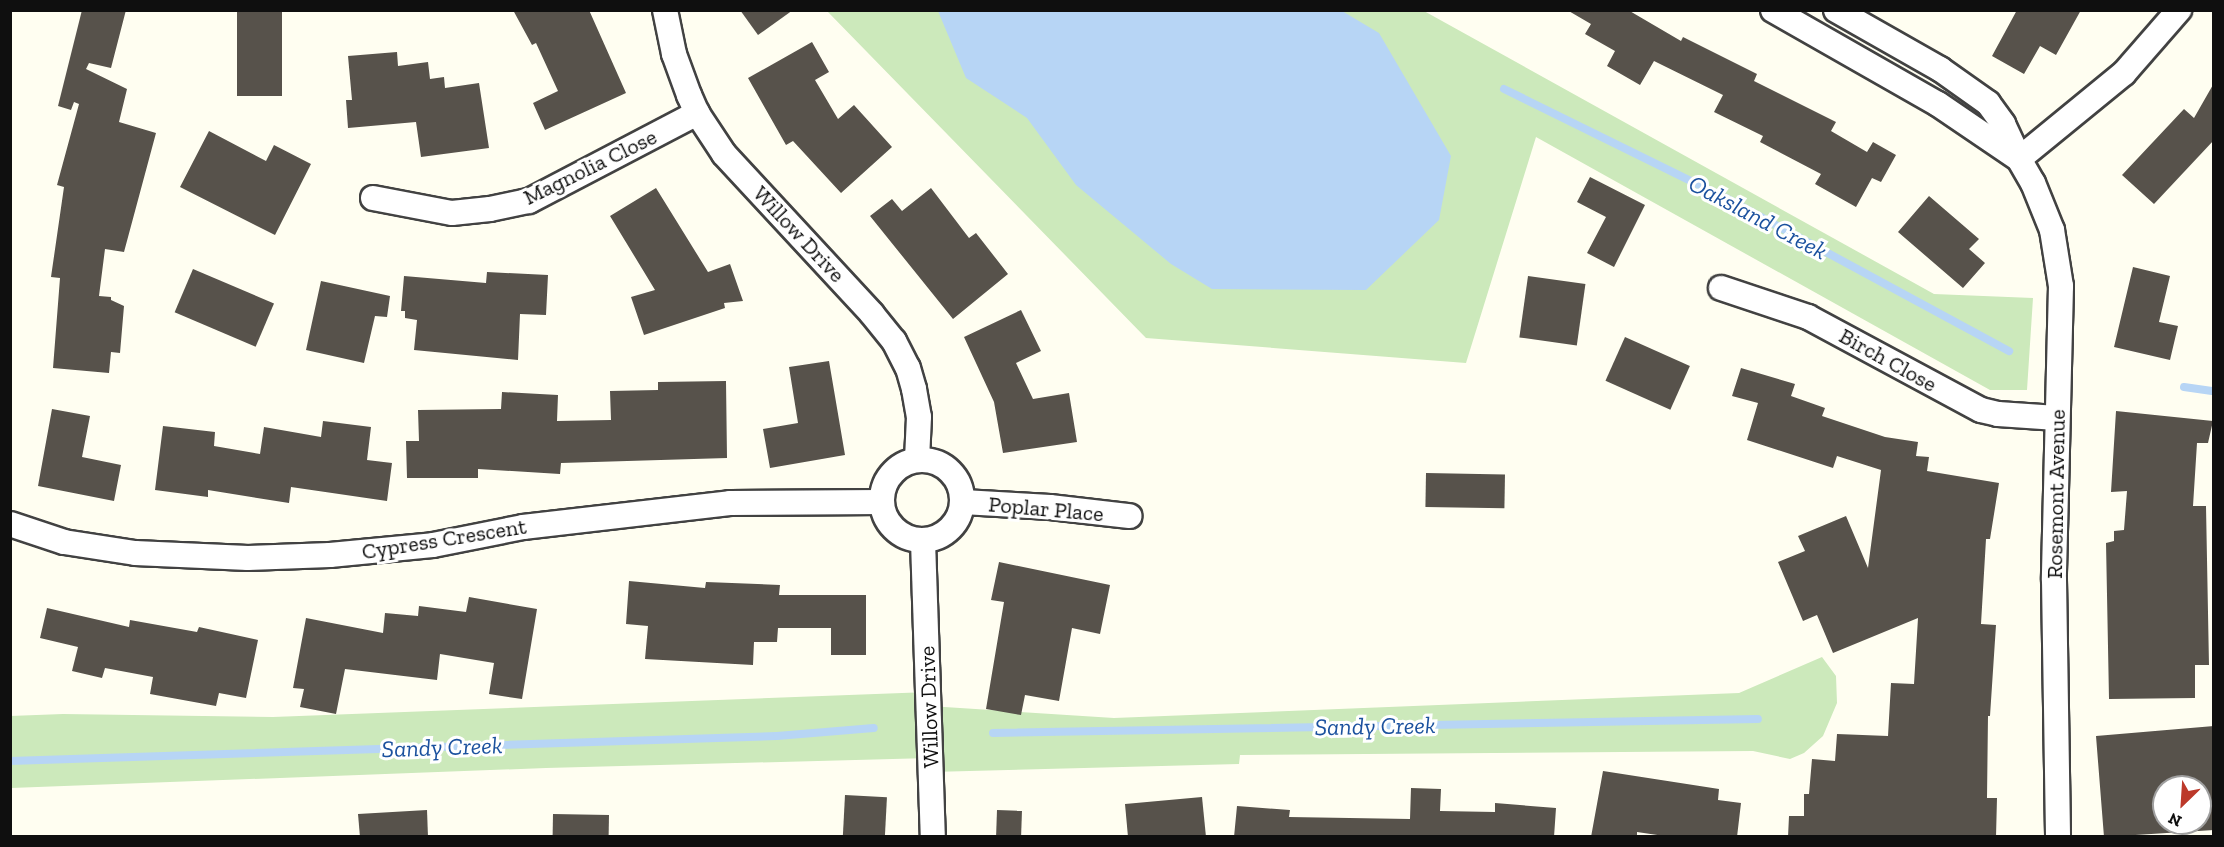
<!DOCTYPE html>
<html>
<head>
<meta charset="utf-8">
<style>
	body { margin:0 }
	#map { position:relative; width:2224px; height:847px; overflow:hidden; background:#fffef1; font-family:"Zilla Slab",serif }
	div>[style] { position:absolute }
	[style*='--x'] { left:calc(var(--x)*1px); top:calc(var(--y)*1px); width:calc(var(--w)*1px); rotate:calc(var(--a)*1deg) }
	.green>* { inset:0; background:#cce9bb }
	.water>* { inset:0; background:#b7d5f5 }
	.stream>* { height:8px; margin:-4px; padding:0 4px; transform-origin:4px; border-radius:4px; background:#b7d5f5 }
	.building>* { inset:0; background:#57524b; transform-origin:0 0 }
	.roads { filter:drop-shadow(2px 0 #424242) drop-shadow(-2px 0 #424242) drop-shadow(0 2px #424242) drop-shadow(0 -2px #424242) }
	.minor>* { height:24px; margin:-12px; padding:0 12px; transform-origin:12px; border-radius:12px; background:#fff }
	.minor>.ring { margin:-12px; padding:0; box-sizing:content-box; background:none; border:24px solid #fff; border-radius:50% }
	span { translate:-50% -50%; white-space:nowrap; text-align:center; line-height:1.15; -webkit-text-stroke:6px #fff; paint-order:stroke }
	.street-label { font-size:22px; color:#0f0f0f }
	.water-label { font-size:24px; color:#1b519e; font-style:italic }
	.frame { position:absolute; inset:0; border:12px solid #0f0f0f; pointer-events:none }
	.north { position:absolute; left:2152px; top:775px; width:60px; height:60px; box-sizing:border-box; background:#fff; border:2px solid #9f9f9f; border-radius:50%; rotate:205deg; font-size:16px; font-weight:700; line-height:24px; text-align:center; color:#0f0f0f }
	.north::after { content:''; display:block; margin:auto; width:21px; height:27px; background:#bc392a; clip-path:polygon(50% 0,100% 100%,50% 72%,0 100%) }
</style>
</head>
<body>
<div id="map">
	<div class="green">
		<div style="clip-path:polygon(827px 11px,1424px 11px,1934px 294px,2033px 298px,2027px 390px,1990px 390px,1536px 137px,1466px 363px,1146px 338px)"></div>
		<div style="clip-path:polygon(1822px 657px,1836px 676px,1837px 703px,1823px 736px,1804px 753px,1790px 759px,1753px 751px,1240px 755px,1239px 764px,931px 772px,930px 758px,546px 768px,11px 788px,10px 716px,63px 714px,273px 717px,929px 692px,929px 706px,1114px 718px,1739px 693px)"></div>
	</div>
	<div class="water">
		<div style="clip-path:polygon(938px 11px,1342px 11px,1379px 33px,1451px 156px,1439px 220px,1366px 290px,1212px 289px,1171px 264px,1076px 185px,1027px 118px,966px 78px)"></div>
	</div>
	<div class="stream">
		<div style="--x:1504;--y:89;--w:247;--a:26.2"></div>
		<div style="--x:1726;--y:198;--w:322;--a:28.4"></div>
		<div style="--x:2184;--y:387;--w:30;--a:8"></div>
		<div style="--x:993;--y:733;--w:765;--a:-1.05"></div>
		<div style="--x:10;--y:761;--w:767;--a:-1.87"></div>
		<div style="--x:777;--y:736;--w:97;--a:-4.7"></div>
	</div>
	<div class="building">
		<div style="clip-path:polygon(82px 10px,126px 10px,111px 68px,89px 63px,86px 69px,127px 89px,119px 122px,156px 133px,124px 252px,105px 249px,99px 296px,111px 297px,111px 300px,124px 306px,120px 353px,111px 352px,109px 373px,53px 368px,60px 278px,51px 277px,64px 187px,57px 185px,79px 104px,74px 102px,71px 110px,58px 106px)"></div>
		<div style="left:237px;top:10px;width:45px;height:86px"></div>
		<div style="clip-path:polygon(513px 10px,589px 10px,626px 93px,545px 130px,533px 103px,558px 91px,536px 43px,532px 45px)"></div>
		<div style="clip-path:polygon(740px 10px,793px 10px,758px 35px)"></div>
		<div style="clip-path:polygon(1567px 10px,1628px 10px,1681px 41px,1683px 37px,1757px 74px,1754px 81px,1836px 122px,1831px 131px,1867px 152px,1873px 142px,1896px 155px,1881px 182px,1872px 178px,1856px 207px,1815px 184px,1821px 174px,1760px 142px,1763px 136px,1714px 112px,1723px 95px,1654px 61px,1640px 85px,1607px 66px,1615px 51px,1585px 34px,1591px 24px)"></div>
		<div style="clip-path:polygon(2017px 10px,2081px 10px,2056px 55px,2040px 46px,2024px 74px,1992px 56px)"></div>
		<div style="clip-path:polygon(812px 42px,829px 72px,815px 80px,838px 119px,854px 105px,892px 147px,841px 193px,793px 141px,786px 145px,748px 78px)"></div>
		<div style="clip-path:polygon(397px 52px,398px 66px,428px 62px,430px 79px,444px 77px,445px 88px,479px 83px,489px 148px,421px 157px,416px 122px,348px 128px,346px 100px,352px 100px,348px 56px)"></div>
		<div style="clip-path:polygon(2214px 83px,2214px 140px,2154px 204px,2122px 175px,2184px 109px,2194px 118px)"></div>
		<div style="clip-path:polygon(209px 131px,266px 161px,274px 145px,311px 164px,275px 235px,180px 187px)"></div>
		<div style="clip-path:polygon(1590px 177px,1645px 205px,1614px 267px,1587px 253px,1606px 217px,1577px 202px)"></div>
		<div style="clip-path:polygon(656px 188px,708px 272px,730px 264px,743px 301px,724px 303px,725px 308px,644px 335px,631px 297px,655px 290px,610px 216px)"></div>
		<div style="clip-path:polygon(931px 188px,969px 238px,976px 233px,1008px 274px,953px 319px,870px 216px,892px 199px,902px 211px)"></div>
		<div style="clip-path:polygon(1929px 196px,1979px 239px,1969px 249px,1985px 263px,1963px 288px,1898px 232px)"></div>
		<div style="clip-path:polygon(2133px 267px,2170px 276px,2159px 322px,2178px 326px,2170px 360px,2114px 347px)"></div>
		<div style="left:193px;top:269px;width:88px;height:47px;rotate:23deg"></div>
		<div style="clip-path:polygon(487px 272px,548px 275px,546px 315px,520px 314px,518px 360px,414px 350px,417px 320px,405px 318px,405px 311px,401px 311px,404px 276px,486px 283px)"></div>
		<div style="left:1528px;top:276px;width:58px;height:62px;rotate:8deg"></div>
		<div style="clip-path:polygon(321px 281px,390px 296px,387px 317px,375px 316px,364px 363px,306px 350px)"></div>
		<div style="clip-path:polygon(1021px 310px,1041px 351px,1016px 363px,1033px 399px,1069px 393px,1077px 442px,1003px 453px,994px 402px,964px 337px)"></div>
		<div style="left:1625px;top:337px;width:71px;height:48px;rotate:24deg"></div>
		<div style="clip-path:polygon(829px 361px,845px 455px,770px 468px,763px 429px,798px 423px,789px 367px)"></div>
		<div style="clip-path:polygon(1741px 368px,1795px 384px,1791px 396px,1825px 408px,1822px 416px,1885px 437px,1918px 442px,1916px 456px,1929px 457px,1927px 471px,1999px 483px,1990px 539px,1986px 539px,1981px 624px,1996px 625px,1990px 716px,1988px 716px,1987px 798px,1997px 798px,1996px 837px,1788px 837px,1789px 816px,1804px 816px,1804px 794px,1809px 794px,1812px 759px,1835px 761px,1837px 734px,1888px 736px,1891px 683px,1914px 684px,1918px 618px,1833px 653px,1817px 615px,1803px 621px,1778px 562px,1805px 551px,1798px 536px,1846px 516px,1868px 568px,1881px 470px,1837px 456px,1833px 468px,1747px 440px,1758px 403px,1732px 396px)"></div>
		<div style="clip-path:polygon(726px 381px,727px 458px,561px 463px,560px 474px,478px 469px,478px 478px,407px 478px,406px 441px,419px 441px,418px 410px,501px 409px,502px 392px,558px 395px,557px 421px,611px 420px,610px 391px,658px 390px,658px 382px)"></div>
		<div style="clip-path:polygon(52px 409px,90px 416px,82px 457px,121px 465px,114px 501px,38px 486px)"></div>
		<div style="clip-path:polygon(2116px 411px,2213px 421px,2208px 443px,2197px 443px,2193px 506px,2206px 506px,2209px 665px,2195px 665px,2195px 698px,2109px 699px,2106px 543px,2114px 541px,2114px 531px,2124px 530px,2127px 491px,2111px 492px)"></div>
		<div style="clip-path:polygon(323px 421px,371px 427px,367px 460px,392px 463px,387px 501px,291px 487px,289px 503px,208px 490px,208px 497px,155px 490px,163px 426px,215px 432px,214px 446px,260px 454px,264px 427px,321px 437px)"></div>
		<div style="left:1426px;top:473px;width:79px;height:34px;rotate:1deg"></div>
		<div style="clip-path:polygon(999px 562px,1110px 585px,1100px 634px,1072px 628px,1059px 701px,1025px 695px,1021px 715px,986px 709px,1004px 602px,991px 600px)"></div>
		<div style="clip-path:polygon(629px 581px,705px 588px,706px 582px,780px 585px,779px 595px,866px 595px,866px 655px,831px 655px,831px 628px,778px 628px,777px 642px,754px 642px,753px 665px,645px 659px,648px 626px,626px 624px)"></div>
		<div style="clip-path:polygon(469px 597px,537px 609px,522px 699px,489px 694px,494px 663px,440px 654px,437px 680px,345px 669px,336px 714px,300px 707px,304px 689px,293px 688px,306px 618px,383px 633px,385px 613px,418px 616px,419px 606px,466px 612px)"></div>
		<div style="clip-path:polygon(47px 608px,129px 627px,130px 620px,197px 632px,199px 627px,258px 640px,246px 698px,219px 693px,216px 706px,150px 694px,153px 677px,105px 668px,102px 678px,72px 671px,78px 647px,40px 638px)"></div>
		<div style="clip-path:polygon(evenodd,2214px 726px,2214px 830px,2104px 837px,2096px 736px,2214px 726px,2164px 787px,2200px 787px,2200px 823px,2164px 823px,2164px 787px)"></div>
		<div style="clip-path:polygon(1603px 771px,1719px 789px,1718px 800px,1741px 803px,1737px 837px,1671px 837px,1637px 832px,1637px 837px,1591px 837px)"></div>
		<div style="clip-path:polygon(1411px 788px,1441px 789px,1440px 811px,1495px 812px,1495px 803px,1556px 808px,1554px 837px,1234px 837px,1237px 806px,1290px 810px,1289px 817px,1410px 819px)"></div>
		<div style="left:845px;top:795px;width:42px;height:42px;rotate:3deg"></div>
		<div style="clip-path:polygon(1202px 797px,1206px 837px,1128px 837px,1125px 804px)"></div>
		<div style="clip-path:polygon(427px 810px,428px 837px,360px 837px,358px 814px)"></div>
		<div style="left:997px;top:810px;width:25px;height:27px;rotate:2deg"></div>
		<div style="left:553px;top:814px;width:56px;height:23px;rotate:1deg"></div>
	</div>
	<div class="roads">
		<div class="minor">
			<div style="--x:665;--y:10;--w:45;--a:78.4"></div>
			<div style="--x:674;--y:54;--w:44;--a:69.9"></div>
			<div style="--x:689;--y:95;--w:20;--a:66"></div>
			<div style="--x:697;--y:113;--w:49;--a:56.6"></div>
			<div style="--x:724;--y:154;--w:218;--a:47.2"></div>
			<div style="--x:872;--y:314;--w:35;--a:51"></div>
			<div style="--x:894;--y:341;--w:30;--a:63"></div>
			<div style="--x:908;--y:368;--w:22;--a:74"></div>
			<div style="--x:914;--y:389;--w:28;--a:80"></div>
			<div style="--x:919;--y:417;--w:43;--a:92.7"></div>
			<div style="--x:1773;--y:10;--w:190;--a:29.7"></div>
			<div style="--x:1938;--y:104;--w:98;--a:34.2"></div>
			<div style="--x:1836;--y:10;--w:120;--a:29.6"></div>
			<div style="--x:1940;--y:69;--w:59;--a:35.3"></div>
			<div style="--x:1988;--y:103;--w:26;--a:54"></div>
			<div style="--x:2003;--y:124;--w:38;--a:65"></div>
			<div style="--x:2019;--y:159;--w:28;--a:60"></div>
			<div style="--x:2033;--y:183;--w:51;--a:68"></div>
			<div style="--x:2052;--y:230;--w:57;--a:80.9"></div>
			<div style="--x:2061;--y:286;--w:294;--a:91.4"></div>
			<div style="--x:2054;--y:580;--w:256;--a:89.1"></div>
			<div style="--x:2019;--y:159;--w:136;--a:-39.3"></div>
			<div style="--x:2124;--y:73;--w:84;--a:-48.9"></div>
			<div style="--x:373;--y:198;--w:80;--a:10.8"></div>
			<div style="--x:452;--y:213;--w:38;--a:-6"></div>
			<div style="--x:490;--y:209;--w:40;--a:-12"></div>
			<div style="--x:529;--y:201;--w:190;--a:-27.6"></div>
			<div style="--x:1721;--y:288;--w:92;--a:18.4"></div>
			<div style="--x:1808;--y:317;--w:196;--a:28.3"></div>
			<div style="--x:1981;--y:410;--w:17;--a:13"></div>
			<div style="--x:1998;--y:414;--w:59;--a:3.9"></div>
			<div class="ring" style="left:882px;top:460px;width:56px;height:56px"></div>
			<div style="--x:963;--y:502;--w:87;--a:3.3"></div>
			<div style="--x:1050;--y:507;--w:80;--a:6.5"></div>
			<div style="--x:10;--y:524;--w:57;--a:18.4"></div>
			<div style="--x:64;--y:542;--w:72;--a:8.8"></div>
			<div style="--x:135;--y:553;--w:113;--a:2.5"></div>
			<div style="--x:248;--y:558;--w:82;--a:-2.1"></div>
			<div style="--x:330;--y:555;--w:103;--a:-5.5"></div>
			<div style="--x:433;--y:545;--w:92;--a:-11.3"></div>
			<div style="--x:523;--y:527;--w:208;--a:-6.6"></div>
			<div style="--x:730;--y:503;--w:152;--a:-0.4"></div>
			<div style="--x:923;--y:541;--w:295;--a:88.1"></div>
		</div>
	</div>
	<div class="street-label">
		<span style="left:590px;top:167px;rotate:-26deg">Magnolia Close</span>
		<span style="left:799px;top:234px;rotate:47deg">Willow Drive</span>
		<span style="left:1888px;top:360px;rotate:29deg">Birch Close</span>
		<span style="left:2056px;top:494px;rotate:-89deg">Rosemont Avenue</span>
		<span style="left:1046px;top:509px;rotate:5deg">Poplar Place</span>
		<span style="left:444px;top:539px;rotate:-9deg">Cypress Crescent</span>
		<span style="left:929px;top:707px;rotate:-92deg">Willow Drive</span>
	</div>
	<div class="water-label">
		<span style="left:1758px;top:217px;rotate:28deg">Oaksland Creek</span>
		<span style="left:1375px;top:726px;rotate:-1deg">Sandy Creek</span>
		<span style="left:442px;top:747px;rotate:-2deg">Sandy Creek</span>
	</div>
	<div class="frame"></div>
	<div class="north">N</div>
</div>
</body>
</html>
